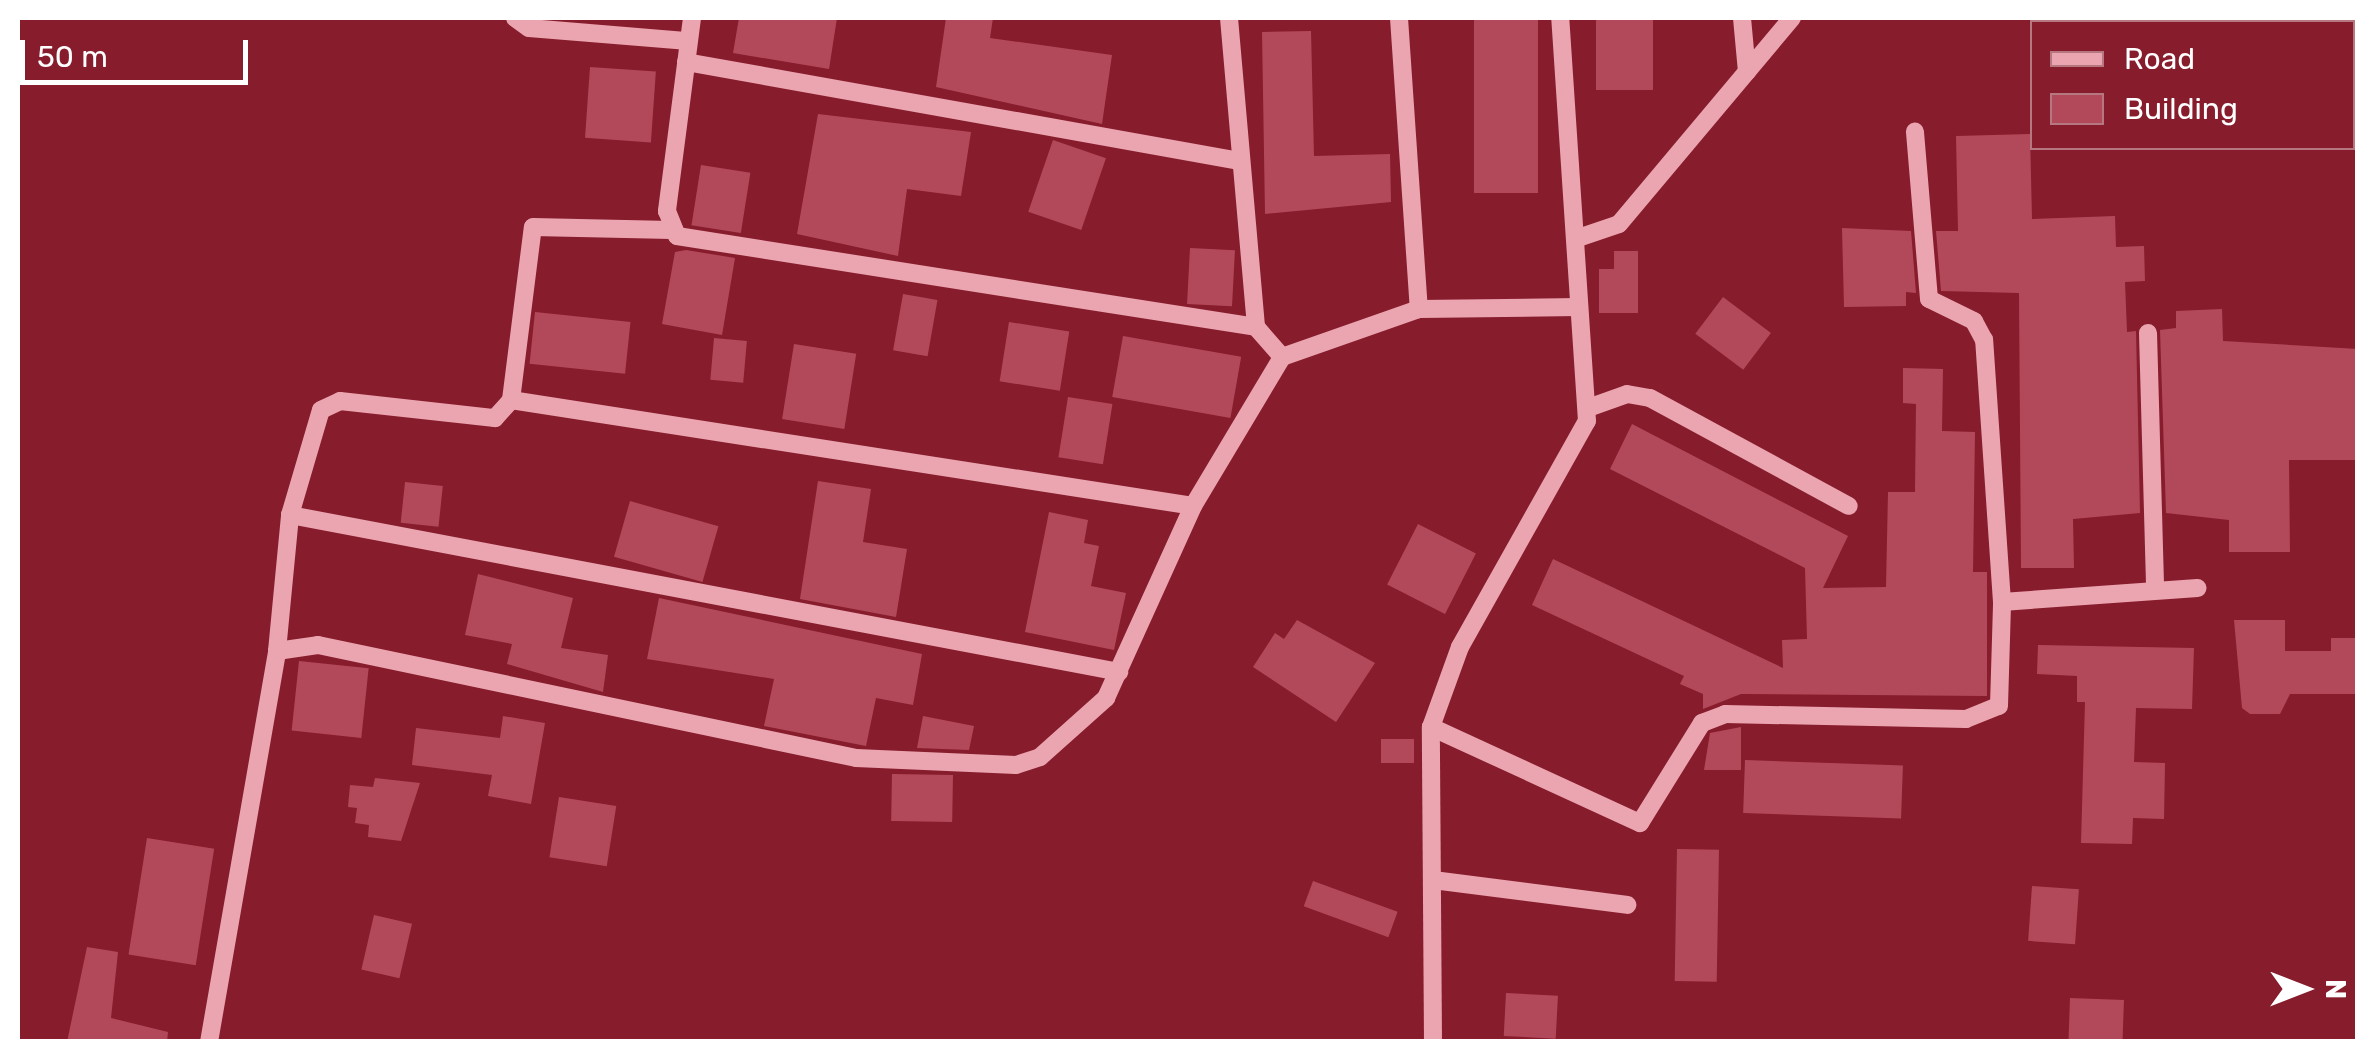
<!DOCTYPE html>
<html>
<head>
<meta charset="utf-8">
<style>
	body { margin:0 }
	#map { position:relative; width:2375px; height:1059px; overflow:hidden; background:#871c2c; font-family:Rubik,sans-serif }
	div>[style] { position:absolute }
	[style*='--x'] { left:calc(var(--x)*1px); top:calc(var(--y)*1px); width:calc(var(--w)*1px); rotate:calc(var(--a)*1deg) }
	.building>* { inset:0; background:#b2495a; transform-origin:0 0 }
	.minor>* { height:18px; margin:-9px; padding:0 9px; transform-origin:9px; border-radius:9px; background:#eba5b0 }
	span { translate:-50% -50%; white-space:nowrap; text-align:center; line-height:1.15; -webkit-text-stroke:8px #871c2c; paint-order:stroke }
	.frame { position:absolute; inset:0; border:20px solid #fff; pointer-events:none }
	.legend { position:absolute; left:2030px; top:20px; width:325px; height:130px; box-sizing:border-box; background:#871c2c; border:2px solid #b77780; margin:0; padding:12px 18px; list-style:none; font-size:30px; color:#fff }
	.legend li { display:flex; align-items:center; gap:20px; height:50px }
	.legend b { width:50px; border:2px solid #b77780 }
	.north { position:absolute; left:2255px; top:939px; width:100px; height:100px; -webkit-text-stroke:8px #871c2c; paint-order:stroke; rotate:90deg; font-size:28px; font-weight:700; line-height:40px; text-align:center; color:#fff }
	.north::after { content:''; display:block; margin:auto; width:35px; height:45px; background:#fff; clip-path:polygon(50% 0,100% 100%,50% 72%,0 100%) }
	.scale { position:absolute; left:20px; top:40px; width:228px; height:45px; box-sizing:border-box; border:5px solid #fff; border-top:0; padding-left:12px; font-size:30px; line-height:35px; white-space:nowrap; color:#fff; -webkit-text-stroke:8px #871c2c; paint-order:stroke }
</style>
</head>
<body>
<div id="map">
	<div class="building">
		<div style="clip-path:polygon(739px 18px,837px 18px,829px 69px,733px 53px)"></div>
		<div style="clip-path:polygon(946px 18px,993px 18px,990px 38px,1112px 55px,1102px 124px,936px 87px)"></div>
		<div style="left:1474px;top:18px;width:64px;height:175px"></div>
		<div style="left:1596px;top:18px;width:57px;height:72px"></div>
		<div style="clip-path:polygon(1311px 31px,1314px 156px,1390px 154px,1391px 202px,1265px 214px,1262px 32px)"></div>
		<div style="left:590px;top:67px;width:66px;height:71px;rotate:4deg"></div>
		<div style="clip-path:polygon(818px 114px,971px 132px,961px 196px,907px 189px,898px 256px,797px 234px)"></div>
		<div style="clip-path:polygon(2030px 134px,2032px 219px,2115px 216px,2116px 247px,2144px 246px,2145px 281px,2125px 282px,2127px 332px,2136px 331px,2140px 513px,2073px 519px,2074px 568px,2021px 568px,2019px 293px,1941px 291px,1936px 231px,1958px 231px,1956px 136px)"></div>
		<div style="left:1053px;top:140px;width:56px;height:76px;rotate:19deg"></div>
		<div style="left:701px;top:165px;width:50px;height:61px;rotate:9deg"></div>
		<div style="clip-path:polygon(1842px 228px,1911px 231px,1916px 293px,1906px 292px,1906px 306px,1844px 307px)"></div>
		<div style="left:1190px;top:248px;width:45px;height:56px;rotate:3deg"></div>
		<div style="clip-path:polygon(686px 250px,735px 258px,722px 335px,662px 324px,675px 252px)"></div>
		<div style="clip-path:polygon(1614px 251px,1638px 251px,1638px 313px,1599px 313px,1599px 269px,1614px 269px)"></div>
		<div style="left:903px;top:294px;width:35px;height:57px;rotate:10deg"></div>
		<div style="left:1723px;top:297px;width:60px;height:46px;rotate:37deg"></div>
		<div style="clip-path:polygon(2222px 309px,2223px 341px,2358px 349px,2358px 460px,2289px 460px,2290px 552px,2229px 552px,2229px 520px,2166px 513px,2160px 330px,2176px 328px,2176px 311px)"></div>
		<div style="left:535px;top:312px;width:96px;height:52px;rotate:6deg"></div>
		<div style="left:1009px;top:322px;width:61px;height:60px;rotate:9deg"></div>
		<div style="left:1123px;top:336px;width:120px;height:62px;rotate:10deg"></div>
		<div style="left:714px;top:338px;width:33px;height:42px;rotate:5deg"></div>
		<div style="left:794px;top:344px;width:63px;height:76px;rotate:9deg"></div>
		<div style="clip-path:polygon(1903px 368px,1943px 369px,1942px 431px,1975px 432px,1973px 572px,1987px 572px,1987px 696px,1741px 694px,1703px 709px,1703px 694px,1680px 684px,1684px 676px,1532px 605px,1553px 559px,1783px 668px,1782px 640px,1807px 639px,1805px 568px,1610px 469px,1632px 424px,1848px 536px,1823px 588px,1886px 587px,1888px 492px,1915px 492px,1916px 404px,1903px 403px)"></div>
		<div style="left:1068px;top:397px;width:45px;height:61px;rotate:9deg"></div>
		<div style="clip-path:polygon(818px 481px,871px 489px,863px 542px,907px 549px,896px 617px,800px 599px)"></div>
		<div style="left:405px;top:482px;width:38px;height:41px;rotate:6deg"></div>
		<div style="left:630px;top:501px;width:92px;height:58px;rotate:16deg"></div>
		<div style="clip-path:polygon(1049px 512px,1088px 520px,1084px 543px,1099px 546px,1091px 586px,1126px 593px,1114px 650px,1025px 632px)"></div>
		<div style="left:1418px;top:524px;width:65px;height:68px;rotate:27deg"></div>
		<div style="clip-path:polygon(478px 574px,573px 598px,561px 648px,608px 655px,603px 692px,507px 664px,512px 644px,465px 635px)"></div>
		<div style="clip-path:polygon(659px 598px,922px 654px,913px 705px,876px 698px,866px 746px,764px 726px,774px 679px,647px 659px)"></div>
		<div style="clip-path:polygon(1297px 620px,1375px 663px,1336px 722px,1253px 667px,1275px 633px,1284px 639px)"></div>
		<div style="clip-path:polygon(2234px 620px,2285px 620px,2285px 651px,2331px 651px,2331px 638px,2358px 638px,2358px 694px,2290px 694px,2280px 714px,2250px 714px,2242px 708px)"></div>
		<div style="clip-path:polygon(2038px 645px,2194px 648px,2192px 709px,2136px 708px,2134px 762px,2165px 763px,2164px 819px,2133px 818px,2132px 844px,2081px 843px,2085px 702px,2077px 702px,2077px 676px,2037px 674px)"></div>
		<div style="left:299px;top:661px;width:70px;height:70px;rotate:6deg"></div>
		<div style="clip-path:polygon(503px 716px,545px 723px,531px 804px,488px 796px,492px 775px,412px 765px,416px 728px,500px 738px)"></div>
		<div style="clip-path:polygon(923px 716px,974px 726px,969px 750px,917px 748px)"></div>
		<div style="clip-path:polygon(1741px 727px,1741px 770px,1704px 770px,1710px 733px)"></div>
		<div style="left:1381px;top:739px;width:33px;height:24px"></div>
		<div style="left:1745px;top:760px;width:158px;height:53px;rotate:2deg"></div>
		<div style="left:892px;top:774px;width:61px;height:47px;rotate:1deg"></div>
		<div style="clip-path:polygon(375px 778px,420px 783px,401px 841px,368px 837px,369px 825px,355px 823px,357px 808px,348px 807px,350px 785px,373px 787px)"></div>
		<div style="left:559px;top:797px;width:58px;height:61px;rotate:9deg"></div>
		<div style="left:147px;top:838px;width:68px;height:118px;rotate:9deg"></div>
		<div style="left:1677px;top:849px;width:42px;height:132px;rotate:1deg"></div>
		<div style="left:1313px;top:881px;width:90px;height:27px;rotate:20deg"></div>
		<div style="left:2032px;top:886px;width:47px;height:55px;rotate:4deg"></div>
		<div style="left:374px;top:915px;width:39px;height:56px;rotate:13deg"></div>
		<div style="clip-path:polygon(87px 947px,118px 952px,111px 1018px,168px 1032px,167px 1042px,67px 1042px)"></div>
		<div style="left:1506px;top:993px;width:52px;height:43px;rotate:3deg"></div>
		<div style="left:2070px;top:998px;width:54px;height:44px;rotate:2deg"></div>
	</div>
	<div class="minor">
		<div style="--x:515;--y:18;--w:17;--a:36"></div>
		<div style="--x:529;--y:28;--w:160;--a:4.7"></div>
		<div style="--x:692;--y:18;--w:195;--a:97.4"></div>
		<div style="--x:667;--y:211;--w:27;--a:68"></div>
		<div style="--x:677;--y:236;--w:586;--a:8.93"></div>
		<div style="--x:1229;--y:18;--w:310;--a:85"></div>
		<div style="--x:1256;--y:327;--w:40;--a:49"></div>
		<div style="--x:1399;--y:18;--w:292;--a:86.1"></div>
		<div style="--x:1742;--y:18;--w:54;--a:84.7"></div>
		<div style="--x:686;--y:62;--w:563;--a:10.13"></div>
		<div style="--x:1575;--y:239;--w:46;--a:-18.8"></div>
		<div style="--x:1619;--y:224;--w:269;--a:-50"></div>
		<div style="--x:2148;--y:333;--w:253;--a:88.4"></div>
		<div style="--x:511;--y:400;--w:690;--a:8.83"></div>
		<div style="--x:1588;--y:408;--w:41;--a:-19.7"></div>
		<div style="--x:1627;--y:394;--w:23;--a:10"></div>
		<div style="--x:1650;--y:398;--w:226;--a:28.5"></div>
		<div style="--x:290;--y:515;--w:844;--a:10.72"></div>
		<div style="--x:2002;--y:602;--w:196;--a:-4.1"></div>
		<div style="--x:277;--y:651;--w:137;--a:-84.5"></div>
		<div style="--x:290;--y:515;--w:109;--a:-73.6"></div>
		<div style="--x:321;--y:410;--w:21;--a:-25"></div>
		<div style="--x:340;--y:401;--w:156;--a:6.3"></div>
		<div style="--x:495;--y:418;--w:24;--a:-48"></div>
		<div style="--x:511;--y:400;--w:174;--a:-82.8"></div>
		<div style="--x:533;--y:227;--w:138;--a:1.2"></div>
		<div style="--x:1431;--y:727;--w:230;--a:24.7"></div>
		<div style="--x:1640;--y:823;--w:118;--a:-58.2"></div>
		<div style="--x:1702;--y:723;--w:25;--a:-21"></div>
		<div style="--x:1725;--y:714;--w:241;--a:1.2"></div>
		<div style="--x:1966;--y:719;--w:35;--a:-22"></div>
		<div style="--x:1999;--y:706;--w:104;--a:-88.3"></div>
		<div style="--x:2002;--y:602;--w:263;--a:-93.9"></div>
		<div style="--x:1984;--y:340;--w:21;--a:-118"></div>
		<div style="--x:1974;--y:321;--w:50;--a:-153.9"></div>
		<div style="--x:1929;--y:299;--w:168;--a:-94.8"></div>
		<div style="--x:1433;--y:880;--w:196;--a:7.3"></div>
		<div style="--x:209;--y:1042;--w:397;--a:-80.1"></div>
		<div style="--x:277;--y:651;--w:41;--a:-8.3"></div>
		<div style="--x:318;--y:645;--w:550;--a:11.86"></div>
		<div style="--x:856;--y:758;--w:160;--a:2.5"></div>
		<div style="--x:1016;--y:765;--w:25;--a:-18"></div>
		<div style="--x:1040;--y:757;--w:89;--a:-41.8"></div>
		<div style="--x:1106;--y:698;--w:211;--a:-65.6"></div>
		<div style="--x:1193;--y:506;--w:174;--a:-59.1"></div>
		<div style="--x:1282;--y:357;--w:145;--a:-19.3"></div>
		<div style="--x:1419;--y:309;--w:160;--a:-0.7"></div>
		<div style="--x:1433;--y:1042;--w:315;--a:-90.4"></div>
		<div style="--x:1431;--y:727;--w:85;--a:-70.1"></div>
		<div style="--x:1460;--y:647;--w:259;--a:-60.7"></div>
		<div style="--x:1587;--y:421;--w:404;--a:-93.8"></div>
	</div>
	<div class="frame"></div>
	<ul class="legend">
	<li><b style="height:12px;background:#eba5b0"></b>Road</li>
	<li><b style="height:28px;background:#b2495a"></b>Building</li>
	</ul>
	<div class="north">N</div>
	<div class="scale">50 m</div>
</div>
</body>
</html>
